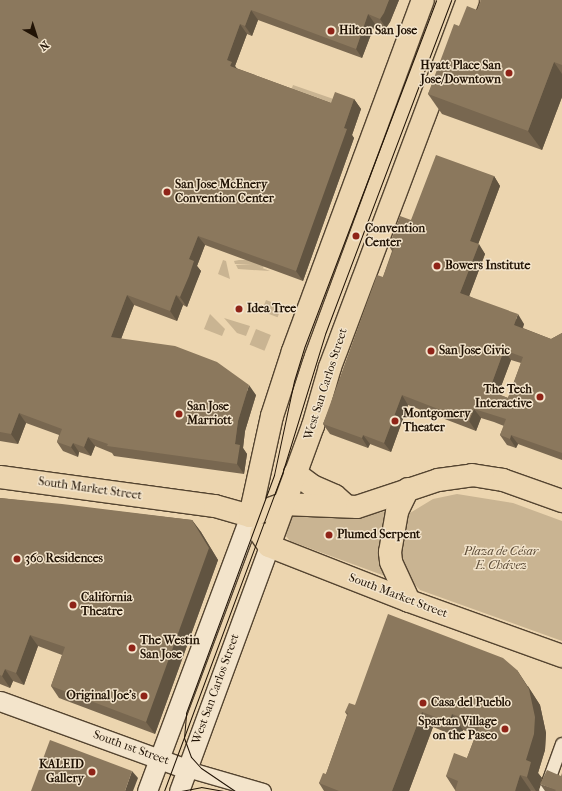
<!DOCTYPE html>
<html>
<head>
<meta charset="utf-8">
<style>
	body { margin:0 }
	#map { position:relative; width:562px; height:791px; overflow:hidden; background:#ecd5af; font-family:"IM FELL French Canon",serif }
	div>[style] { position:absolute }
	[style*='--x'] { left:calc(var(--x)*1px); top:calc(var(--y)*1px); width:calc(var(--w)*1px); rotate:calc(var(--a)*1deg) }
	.green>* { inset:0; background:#c9b492; transform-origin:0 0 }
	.roads { filter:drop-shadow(1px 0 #544430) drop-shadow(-1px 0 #544430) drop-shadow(0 1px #544430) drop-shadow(0 -1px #544430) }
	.pedestrian>* { height:12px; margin:-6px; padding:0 6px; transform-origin:6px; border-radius:6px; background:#f3e4cb }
	.minor>* { height:15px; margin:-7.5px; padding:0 7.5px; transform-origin:7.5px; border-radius:7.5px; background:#f3e4cb }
	.tertiary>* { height:19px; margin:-9.5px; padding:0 9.5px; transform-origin:9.5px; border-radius:9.5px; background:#f3e4cb }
	.primary>* { height:22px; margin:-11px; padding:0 11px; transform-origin:11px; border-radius:11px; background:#ecd5af }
	.tram>* { height:1px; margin:-0.5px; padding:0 0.5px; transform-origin:0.5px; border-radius:0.5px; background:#211305 }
	.wall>* { inset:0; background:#786750 }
	.shaded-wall>* { inset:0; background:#615441 }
	.building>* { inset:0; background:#8b785d }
	.dots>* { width:11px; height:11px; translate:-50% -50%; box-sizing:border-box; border:2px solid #f3e4cb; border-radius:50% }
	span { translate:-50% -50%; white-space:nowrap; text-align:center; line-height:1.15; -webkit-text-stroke:3px #f3e4cb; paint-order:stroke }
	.poi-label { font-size:12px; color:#211305; font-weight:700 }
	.left { translate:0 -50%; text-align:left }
	.right { translate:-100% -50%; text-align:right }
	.street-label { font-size:12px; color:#211305 }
	.park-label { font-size:12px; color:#5c4b36; font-style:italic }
	.north { position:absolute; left:16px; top:16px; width:40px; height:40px; -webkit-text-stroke:3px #f3e4cb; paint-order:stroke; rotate:141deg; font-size:11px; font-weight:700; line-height:16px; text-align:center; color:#211305 }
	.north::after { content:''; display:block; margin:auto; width:14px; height:18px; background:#211305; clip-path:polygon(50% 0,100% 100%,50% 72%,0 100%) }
</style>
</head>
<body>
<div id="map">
	<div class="green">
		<div style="left:293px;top:85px;width:52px;height:9px;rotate:19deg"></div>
		<div style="clip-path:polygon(223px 260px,226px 261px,230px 279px,218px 274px)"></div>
		<div style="clip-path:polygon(239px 260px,250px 260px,264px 265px,263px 268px,257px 266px,270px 271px,238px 269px,236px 265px,252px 265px,235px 264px,234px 261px)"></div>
		<div style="left:266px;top:300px;width:17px;height:12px;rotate:21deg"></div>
		<div style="clip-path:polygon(210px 314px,225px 329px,222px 336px,204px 329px)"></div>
		<div style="clip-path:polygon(224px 318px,250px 326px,246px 336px,237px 333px)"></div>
		<div style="left:256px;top:329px;width:16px;height:17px;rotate:22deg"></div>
		<div style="clip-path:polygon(457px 494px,513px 503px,562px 521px,562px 641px,420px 590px,404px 574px,385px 576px,290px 541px,286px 536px,291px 517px,296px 515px,351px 519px,387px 511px,405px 516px,433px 499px)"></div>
	</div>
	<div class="roads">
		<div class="pedestrian">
			<div style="--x:545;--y:791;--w:50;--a:-70.1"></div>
		</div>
		<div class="minor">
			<div style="--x:187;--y:769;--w:79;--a:16.1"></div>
		</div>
		<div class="tertiary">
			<div style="--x:0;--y:701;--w:199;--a:20"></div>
			<div style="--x:147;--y:791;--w:294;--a:-69.5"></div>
			<div style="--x:179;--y:791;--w:261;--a:-69.8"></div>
		</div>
		<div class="primary">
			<div style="--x:295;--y:473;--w:21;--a:37"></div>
			<div style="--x:312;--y:486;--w:25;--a:23"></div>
			<div style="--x:335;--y:496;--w:15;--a:42"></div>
			<div style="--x:0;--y:477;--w:217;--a:7.7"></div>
			<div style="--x:215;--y:506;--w:36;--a:16"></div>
			<div style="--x:250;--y:516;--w:35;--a:-20"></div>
			<div style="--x:283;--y:504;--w:74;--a:2.3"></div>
			<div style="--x:357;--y:507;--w:85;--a:-18.4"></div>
			<div style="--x:438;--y:480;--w:34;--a:-8"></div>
			<div style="--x:472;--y:475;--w:31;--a:9"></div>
			<div style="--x:503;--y:480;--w:63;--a:19.6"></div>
			<div style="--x:408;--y:489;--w:25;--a:116"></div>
			<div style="--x:397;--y:512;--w:41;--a:99.9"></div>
			<div style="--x:390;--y:552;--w:10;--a:84"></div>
			<div style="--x:391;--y:562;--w:43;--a:65.2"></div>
			<div style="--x:250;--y:516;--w:102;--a:-77.6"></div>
			<div style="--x:272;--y:416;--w:68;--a:-72.1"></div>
			<div style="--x:293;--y:351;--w:374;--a:-69.7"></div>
			<div style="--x:261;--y:534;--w:14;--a:56"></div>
			<div style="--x:269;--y:546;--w:150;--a:21.4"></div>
			<div style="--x:409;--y:601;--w:163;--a:19.8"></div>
			<div style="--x:269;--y:546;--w:128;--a:-69.9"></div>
			<div style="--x:313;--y:426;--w:61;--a:-73.9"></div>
			<div style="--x:330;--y:367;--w:392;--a:-69.4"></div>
		</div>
	</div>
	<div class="tram">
		<div style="--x:164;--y:791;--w:338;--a:-69.6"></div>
		<div style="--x:282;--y:474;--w:146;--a:-72.9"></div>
		<div style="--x:325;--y:334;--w:357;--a:-69.3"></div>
		<div style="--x:181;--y:791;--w:20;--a:-11"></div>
		<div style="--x:201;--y:787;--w:23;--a:10"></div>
		<div style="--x:235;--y:791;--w:41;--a:-145.9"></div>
		<div style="--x:201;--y:768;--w:15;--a:-132"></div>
		<div style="--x:191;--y:757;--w:20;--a:-110"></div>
		<div style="--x:184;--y:738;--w:25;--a:-85"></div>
		<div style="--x:186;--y:713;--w:254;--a:-69.7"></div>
		<div style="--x:274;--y:475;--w:96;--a:-78"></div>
		<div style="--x:294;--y:381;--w:34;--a:-73"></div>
		<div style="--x:304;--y:348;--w:372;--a:-69.2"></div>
	</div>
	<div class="wall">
		<div style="clip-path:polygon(0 0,399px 0,390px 22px,386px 28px,375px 24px,362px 58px,258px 20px,252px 36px,247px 34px,235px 66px,236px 68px,331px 103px,354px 99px,361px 109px,352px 135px,354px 138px,303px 281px,205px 245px,197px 266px,201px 271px,195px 285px,187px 307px,183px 305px,177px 321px,134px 305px,121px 339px,256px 395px,245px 431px,243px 448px,247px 454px,244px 474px,114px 456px,112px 453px,95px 446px,91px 456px,79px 452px,78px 457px,63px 451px,57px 442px,59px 435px,26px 423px,18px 444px,0 441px)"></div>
		<div style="clip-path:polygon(562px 0,562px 97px,542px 150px,442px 114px,428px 94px,459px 26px,477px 10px)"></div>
		<div style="clip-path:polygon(evenodd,494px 176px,500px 186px,478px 244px,485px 254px,469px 296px,524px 324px,523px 328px,551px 339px,562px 333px,562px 460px,518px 444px,516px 448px,507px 445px,500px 435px,504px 426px,494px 422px,481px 418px,476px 431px,408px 405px,391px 452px,370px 444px,368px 448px,330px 434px,323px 424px,383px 277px,392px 251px,389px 246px,411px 220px,494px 176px,511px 360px,521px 363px,508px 398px,498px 394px,511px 360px)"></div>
		<div style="clip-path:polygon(0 498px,192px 520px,201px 532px,218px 560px,155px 734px,59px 698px,51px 686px,62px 655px,38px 646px,24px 685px,13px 681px,10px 688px,0 684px)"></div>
		<div style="clip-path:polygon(528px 686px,540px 705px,546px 733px,545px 750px,538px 773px,542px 778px,540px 784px,562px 791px,545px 791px,540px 784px,538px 791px,455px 790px,446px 776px,467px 758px,476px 734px,463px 730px,460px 738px,433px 727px,409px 791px,324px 791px,319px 783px,326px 774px,347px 715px,345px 712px,355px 705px)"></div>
	</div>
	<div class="shaded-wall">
		<div style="clip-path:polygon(389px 0,399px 0,390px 22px,386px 28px,380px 19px)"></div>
		<div style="clip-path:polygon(251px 10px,258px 20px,252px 36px,245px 26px)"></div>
		<div style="clip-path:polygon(368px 14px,375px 24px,362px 58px,356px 49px)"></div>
		<div style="clip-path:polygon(240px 24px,247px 34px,235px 66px,239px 71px,237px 76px,227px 60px)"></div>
		<div style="clip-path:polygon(554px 62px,562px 74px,562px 97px,542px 150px,528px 131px)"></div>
		<div style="clip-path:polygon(354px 99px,361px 109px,352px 135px,354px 138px,303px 281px,296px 271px,344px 128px)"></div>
		<div style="clip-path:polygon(494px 176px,500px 186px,476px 250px,470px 241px)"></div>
		<div style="clip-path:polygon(198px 236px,205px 245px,197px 266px,201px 271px,187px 307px,180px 297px,189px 259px)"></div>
		<div style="clip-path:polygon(479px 244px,485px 254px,467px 302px,460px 293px)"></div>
		<div style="clip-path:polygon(127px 295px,134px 305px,118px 347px,111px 337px)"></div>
		<div style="clip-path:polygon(176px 295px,183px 305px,177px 321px,170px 311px)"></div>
		<div style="clip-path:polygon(518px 314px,524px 324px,520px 334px,514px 325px)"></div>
		<div style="clip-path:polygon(504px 350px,511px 360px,496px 400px,489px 391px)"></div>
		<div style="clip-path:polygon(249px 385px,256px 395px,245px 431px,243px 448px,247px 454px,244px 474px,237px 464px,235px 444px,238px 421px)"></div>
		<div style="clip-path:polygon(402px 395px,408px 405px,391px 452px,384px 443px)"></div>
		<div style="clip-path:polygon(474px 409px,481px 418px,476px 431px,469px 421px)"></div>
		<div style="clip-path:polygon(19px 413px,26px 423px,18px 444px,11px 434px)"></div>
		<div style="clip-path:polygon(363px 435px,370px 444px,368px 448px,362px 438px)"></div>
		<div style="clip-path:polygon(511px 435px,518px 444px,516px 448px,510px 439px)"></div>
		<div style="clip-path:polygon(88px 437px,95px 446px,91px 456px,84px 447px)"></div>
		<div style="clip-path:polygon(73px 443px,79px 452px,78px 457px,71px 447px)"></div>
		<div style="clip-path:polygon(192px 520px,201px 532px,218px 560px,155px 734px,146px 722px)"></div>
		<div style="clip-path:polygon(30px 635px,38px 646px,24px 685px,16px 673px)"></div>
		<div style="clip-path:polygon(5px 669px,13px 681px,10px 688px,2px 676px)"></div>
		<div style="clip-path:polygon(517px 670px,540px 705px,546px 733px,545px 750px,538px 773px,542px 778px,538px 791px,536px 791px,527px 777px,526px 760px)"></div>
		<div style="clip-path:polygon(422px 712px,433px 727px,409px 791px,392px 791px)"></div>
		<div style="clip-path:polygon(452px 714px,463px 730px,460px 738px,449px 722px)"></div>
		<div style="clip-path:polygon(132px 771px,138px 778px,133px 791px,125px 791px)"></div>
		<div style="clip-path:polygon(520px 775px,531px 791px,515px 791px)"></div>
	</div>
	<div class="building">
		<div style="clip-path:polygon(0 0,389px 0,384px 13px,380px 19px,368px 14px,356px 49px,251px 10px,245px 26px,240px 24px,227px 60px,232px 62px,230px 66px,331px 103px,335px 92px,354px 99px,344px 128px,347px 129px,296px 271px,198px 236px,189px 259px,194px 261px,189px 276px,180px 297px,176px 295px,170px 311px,127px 295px,111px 337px,175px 346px,217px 362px,249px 385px,238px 421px,235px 444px,240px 445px,237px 464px,107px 446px,108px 444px,88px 437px,84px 447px,73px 443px,71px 447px,57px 442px,62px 429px,19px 413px,11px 434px,0 432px)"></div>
		<div style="clip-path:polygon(481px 0,562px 0,562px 65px,554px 62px,528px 131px,428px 94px,454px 24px,459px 26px,467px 6px,477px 10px)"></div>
		<div style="clip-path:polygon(evenodd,436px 155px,494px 176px,470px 241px,479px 244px,460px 293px,518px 314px,514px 325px,551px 339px,562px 333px,562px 453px,511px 435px,510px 439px,500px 435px,506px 419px,487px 413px,474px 409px,469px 421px,402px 395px,384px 443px,363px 435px,362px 438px,323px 424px,377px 275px,383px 277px,394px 248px,389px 246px,400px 216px,411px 220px,436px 155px,504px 350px,523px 357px,508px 398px,489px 391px,504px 350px)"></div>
		<div style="clip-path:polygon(0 498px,62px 504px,192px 520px,209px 548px,146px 722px,51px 686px,65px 647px,30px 635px,16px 673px,5px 669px,2px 676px,0 675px)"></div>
		<div style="clip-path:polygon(388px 614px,503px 658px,517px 670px,529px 689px,535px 717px,534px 734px,526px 760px,531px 762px,527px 777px,520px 775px,515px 791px,455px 791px,458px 781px,446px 776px,454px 753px,467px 758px,480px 724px,452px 714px,449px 722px,422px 712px,392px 791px,339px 791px,319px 783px,323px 773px,326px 774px,348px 713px,345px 712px,349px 703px,355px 705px)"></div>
		<div style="clip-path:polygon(50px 740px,132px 771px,125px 791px,31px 791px)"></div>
		<div style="clip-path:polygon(547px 770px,561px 776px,562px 773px,562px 791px,555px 791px,556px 790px,540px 784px)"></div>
	</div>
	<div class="dots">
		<div style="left:331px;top:31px;background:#8f2418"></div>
		<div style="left:509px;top:73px;background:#8f2418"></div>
		<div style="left:167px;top:192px;background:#8f2418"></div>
		<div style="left:356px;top:236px;background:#8f2418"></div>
		<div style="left:437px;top:266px;background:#8f2418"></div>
		<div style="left:239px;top:309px;background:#8f2418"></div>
		<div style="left:431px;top:351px;background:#8f2418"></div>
		<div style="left:540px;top:397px;background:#8f2418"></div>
		<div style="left:179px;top:414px;background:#8f2418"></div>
		<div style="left:395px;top:421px;background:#8f2418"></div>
		<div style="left:329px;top:535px;background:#8f2418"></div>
		<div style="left:17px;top:559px;background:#8f2418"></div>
		<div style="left:73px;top:605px;background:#8f2418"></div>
		<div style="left:132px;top:648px;background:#8f2418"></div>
		<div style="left:144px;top:696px;background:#8f2418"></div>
		<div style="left:423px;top:703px;background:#8f2418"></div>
		<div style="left:505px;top:729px;background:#8f2418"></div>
		<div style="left:92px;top:772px;background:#8f2418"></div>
	</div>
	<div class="poi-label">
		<span class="left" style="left:339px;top:31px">Hilton San Jose</span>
		<span class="right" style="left:501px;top:73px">Hyatt Place San<br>Jose/Downtown</span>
		<span class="left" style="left:175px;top:192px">San Jose McEnery<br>Convention Center</span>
		<span class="left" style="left:365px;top:236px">Convention<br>Center</span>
		<span class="left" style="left:445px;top:266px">Bowers Institute</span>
		<span class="left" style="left:247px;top:309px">Idea Tree</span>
		<span class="left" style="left:439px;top:351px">San Jose Civic</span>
		<span class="right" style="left:532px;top:397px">The Tech<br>Interactive</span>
		<span class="left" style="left:187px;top:414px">San Jose<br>Marriott</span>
		<span class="left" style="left:403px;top:421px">Montgomery<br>Theater</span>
		<span class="left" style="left:337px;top:535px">Plumed Serpent</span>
		<span class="left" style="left:25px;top:559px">360 Residences</span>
		<span class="left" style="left:81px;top:605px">California<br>Theatre</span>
		<span class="left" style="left:140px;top:648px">The Westin<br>San Jose</span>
		<span class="right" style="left:136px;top:696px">Original Joe’s</span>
		<span class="left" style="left:431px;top:703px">Casa del Pueblo</span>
		<span class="right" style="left:497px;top:729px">Spartan Village<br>on the Paseo</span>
		<span class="right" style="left:84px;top:772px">KALEID<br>Gallery</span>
	</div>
	<div class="street-label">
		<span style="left:326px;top:384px;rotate:-72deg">West San Carlos Street</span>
		<span style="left:90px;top:489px;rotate:8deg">South Market Street</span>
		<span style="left:398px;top:596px;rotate:21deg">South Market Street</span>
		<span style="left:216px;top:689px;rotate:-70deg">West San Carlos Street</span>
		<span style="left:131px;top:748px;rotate:20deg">South 1st Street</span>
	</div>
	<div class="park-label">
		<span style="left:501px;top:559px">Plaza de César<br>E. Chávez</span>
	</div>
	<div class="north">N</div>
</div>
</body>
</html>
